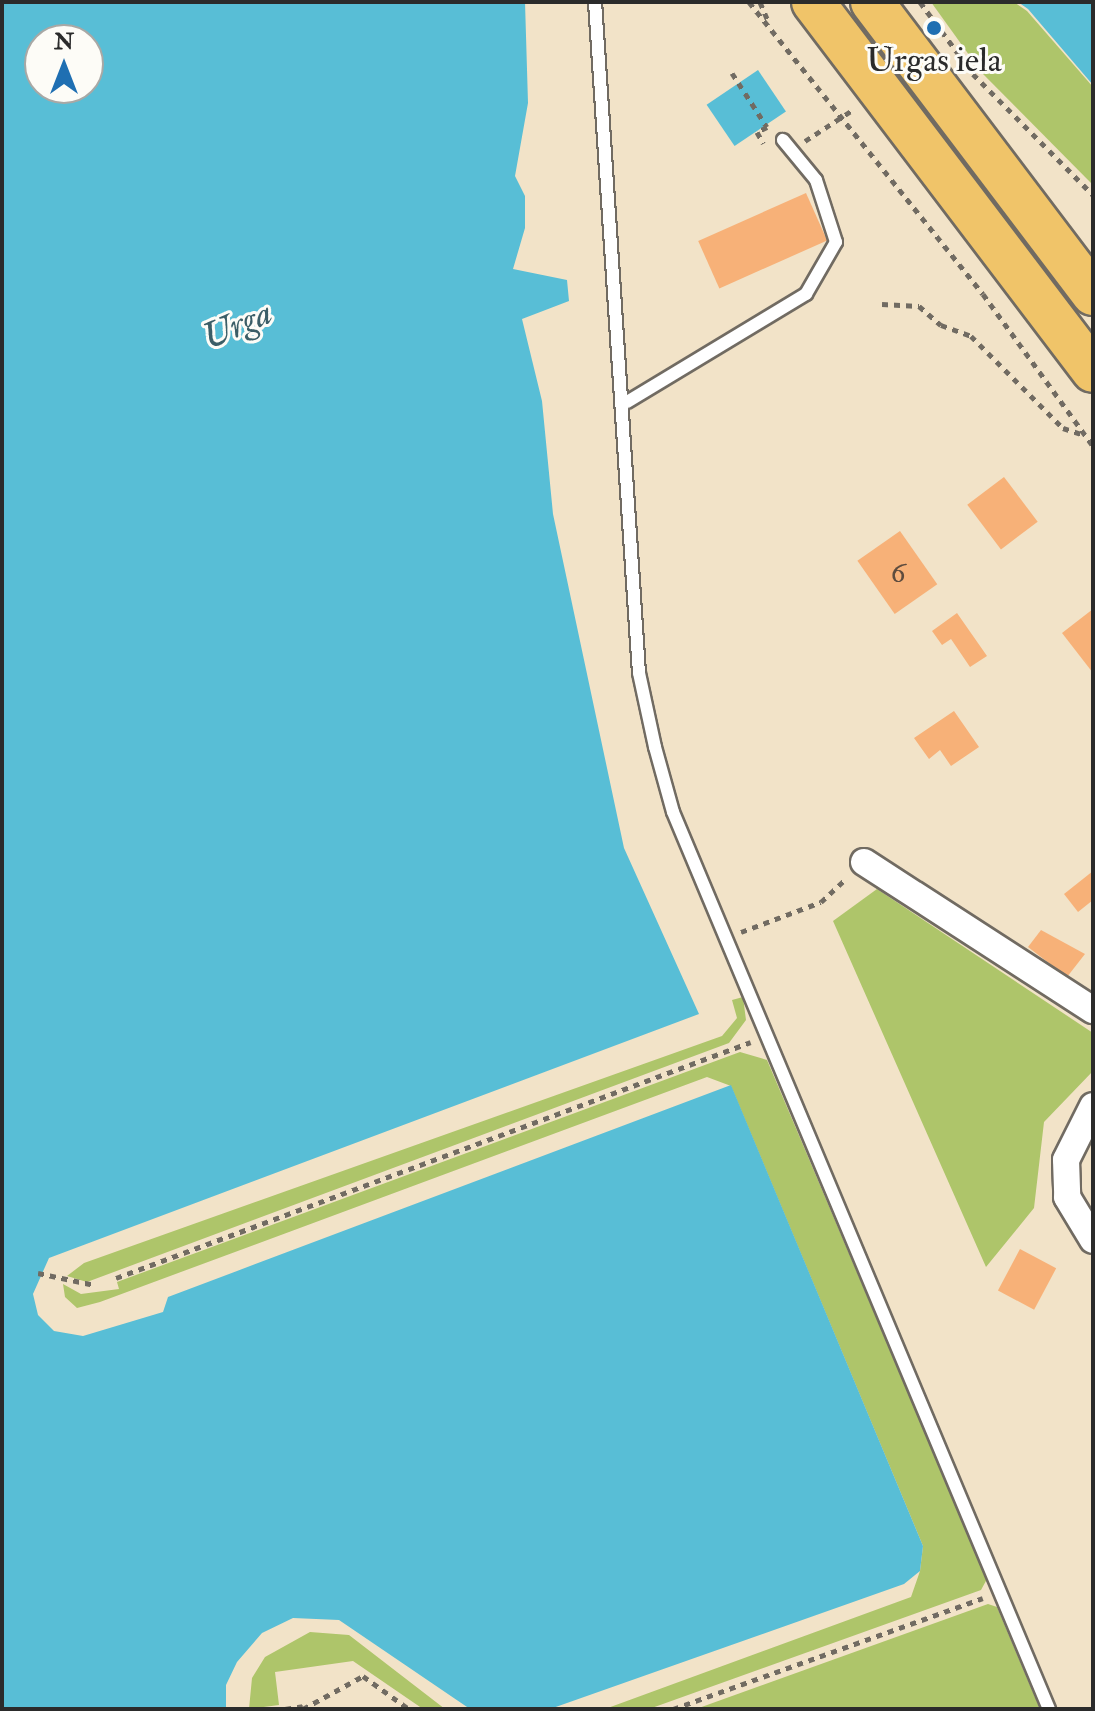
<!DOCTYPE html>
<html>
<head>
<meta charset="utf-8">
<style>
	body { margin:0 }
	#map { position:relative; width:1095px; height:1711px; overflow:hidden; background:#f2e3c8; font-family:"IM FELL Double Pica",serif }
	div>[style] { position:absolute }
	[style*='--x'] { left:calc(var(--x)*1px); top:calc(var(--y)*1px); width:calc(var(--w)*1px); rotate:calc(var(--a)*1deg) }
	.green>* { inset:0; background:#aec56a }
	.water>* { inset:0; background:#58bed6; transform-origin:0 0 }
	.building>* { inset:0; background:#f7b178; transform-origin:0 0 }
	.path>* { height:5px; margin-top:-2.5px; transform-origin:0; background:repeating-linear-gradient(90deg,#716b62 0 6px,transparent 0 12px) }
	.roads { filter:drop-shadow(2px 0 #716b62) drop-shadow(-2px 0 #716b62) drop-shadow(0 2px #716b62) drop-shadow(0 -2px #716b62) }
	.service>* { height:12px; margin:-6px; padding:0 6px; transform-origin:6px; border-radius:6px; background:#fff }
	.minor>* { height:26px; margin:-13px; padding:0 13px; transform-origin:13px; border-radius:13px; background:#fff }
	.trunk>* { height:42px; margin:-21px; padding:0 21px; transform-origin:21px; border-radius:21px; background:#f0c469 }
	.dots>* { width:22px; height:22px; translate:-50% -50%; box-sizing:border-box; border:4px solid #fdfcf7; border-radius:50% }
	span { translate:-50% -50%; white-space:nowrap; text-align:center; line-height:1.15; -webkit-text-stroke:6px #fdfcf7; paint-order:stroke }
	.number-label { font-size:30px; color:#5e4c3e }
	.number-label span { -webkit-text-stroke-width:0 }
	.poi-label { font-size:34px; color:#2b2b2b }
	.water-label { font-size:36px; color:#3b5e67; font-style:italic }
	.frame { position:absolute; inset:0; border:4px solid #2b2b2b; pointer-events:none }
	.north { position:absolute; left:24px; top:24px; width:80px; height:80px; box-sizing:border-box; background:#fdfcf7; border:2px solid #a9a8a5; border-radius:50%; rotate:0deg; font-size:22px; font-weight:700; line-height:32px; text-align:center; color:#2b2b2b }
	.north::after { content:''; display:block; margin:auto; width:28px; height:36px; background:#1f6fb2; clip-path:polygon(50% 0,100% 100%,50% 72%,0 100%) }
</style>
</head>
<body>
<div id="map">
	<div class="green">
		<div style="clip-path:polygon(931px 2px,1014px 2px,1027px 11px,1093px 87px,1093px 185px,982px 73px)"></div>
		<div style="clip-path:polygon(877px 889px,1093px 1033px,1093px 1071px,1044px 1122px,1034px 1208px,986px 1267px,833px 921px)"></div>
		<div style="clip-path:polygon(743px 997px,746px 1020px,729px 1043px,87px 1282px,67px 1276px,84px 1263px,722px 1036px,737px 1018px,732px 1000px)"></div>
		<div style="clip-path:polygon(740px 1052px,767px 1060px,987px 1579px,981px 1590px,649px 1709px,605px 1709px,911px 1597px,920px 1571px,923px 1546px,731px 1086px,707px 1077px,100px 1302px,77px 1308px,65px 1297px,63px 1284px,81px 1294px,119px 1289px,117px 1282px)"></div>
		<div style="clip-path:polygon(988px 1604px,997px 1607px,1040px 1709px,696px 1709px)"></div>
		<div style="clip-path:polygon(310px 1632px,349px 1635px,445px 1709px,423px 1709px,353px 1661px,275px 1672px,279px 1705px,249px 1709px,252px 1678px,265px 1657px)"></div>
	</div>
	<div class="water">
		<div style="clip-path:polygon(evenodd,2px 2px,525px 2px,528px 103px,515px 176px,525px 196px,525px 228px,513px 269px,567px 280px,569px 301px,522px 319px,542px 401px,553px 514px,624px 848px,699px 1014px,49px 1258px,33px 1294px,38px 1315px,54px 1331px,83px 1336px,163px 1312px,168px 1297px,731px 1085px,923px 1546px,920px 1571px,904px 1584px,550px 1709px,470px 1709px,339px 1620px,293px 1618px,262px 1633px,237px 1662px,226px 1685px,226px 1709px,2px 1709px,2px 2px,40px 40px,88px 40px,88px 88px,40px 88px,40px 40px)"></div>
		<div style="clip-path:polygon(1018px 2px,1093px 2px,1093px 85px,1028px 9px)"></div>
		<div style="left:758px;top:70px;width:50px;height:62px;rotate:56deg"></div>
	</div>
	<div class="building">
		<div style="left:806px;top:193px;width:52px;height:118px;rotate:66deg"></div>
		<div style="left:1004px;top:477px;width:56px;height:46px;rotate:53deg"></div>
		<div style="left:900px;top:531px;width:65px;height:52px;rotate:55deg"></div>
		<div style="clip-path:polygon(1093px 609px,1093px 673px,1062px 633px)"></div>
		<div style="clip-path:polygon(957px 613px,987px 656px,970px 667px,951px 639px,942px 645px,932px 631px)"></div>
		<div style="clip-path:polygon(954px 711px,979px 747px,951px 766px,940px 750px,929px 759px,914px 738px)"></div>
		<div style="clip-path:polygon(1093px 871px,1093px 900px,1078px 912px,1064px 894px)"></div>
		<div style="clip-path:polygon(1041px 930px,1085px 954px,1067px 977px,1028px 947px)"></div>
		<div style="left:1020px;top:1249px;width:41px;height:47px;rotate:28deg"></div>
	</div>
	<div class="path">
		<div style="--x:749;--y:2;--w:374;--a:51.3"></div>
		<div style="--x:983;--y:294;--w:188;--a:54.1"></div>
		<div style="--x:760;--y:2;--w:23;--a:67"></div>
		<div style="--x:920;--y:2;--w:67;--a:53.5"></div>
		<div style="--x:732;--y:73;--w:64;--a:57.1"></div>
		<div style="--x:767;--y:127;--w:11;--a:153"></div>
		<div style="--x:757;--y:132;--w:13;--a:61"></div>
		<div style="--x:973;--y:74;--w:170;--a:45.2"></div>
		<div style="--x:805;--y:141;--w:59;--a:-33.1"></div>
		<div style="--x:882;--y:304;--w:37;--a:3"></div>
		<div style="--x:919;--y:306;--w:29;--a:41"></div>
		<div style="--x:941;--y:325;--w:32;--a:20"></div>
		<div style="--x:971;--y:336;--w:130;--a:45"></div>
		<div style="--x:1063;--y:428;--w:22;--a:18"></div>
		<div style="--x:741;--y:932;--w:85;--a:-20.6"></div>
		<div style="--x:821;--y:902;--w:33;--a:-43"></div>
		<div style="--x:38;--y:1273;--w:58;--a:11.9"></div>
		<div style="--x:116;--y:1278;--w:677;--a:-20.39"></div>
		<div style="--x:285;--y:1709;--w:18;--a:-9"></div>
		<div style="--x:303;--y:1709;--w:68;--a:-28.8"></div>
		<div style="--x:363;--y:1676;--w:57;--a:35.7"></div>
		<div style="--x:673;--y:1709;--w:329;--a:-19.7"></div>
	</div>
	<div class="roads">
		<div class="service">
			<div style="--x:595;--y:2;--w:672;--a:86.25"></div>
			<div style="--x:639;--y:673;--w:76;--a:77.8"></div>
			<div style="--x:655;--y:747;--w:67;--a:74.5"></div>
			<div style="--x:673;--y:812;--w:973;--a:67.26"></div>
			<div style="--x:627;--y:402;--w:209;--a:-31.1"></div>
			<div style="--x:806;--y:294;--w:60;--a:-60"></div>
			<div style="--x:836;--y:242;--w:65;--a:-107.9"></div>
			<div style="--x:816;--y:180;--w:52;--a:-129.5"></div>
		</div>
		<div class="minor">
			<div style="--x:864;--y:862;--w:273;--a:32.9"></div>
			<div style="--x:1093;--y:1106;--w:60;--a:116.6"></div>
			<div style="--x:1066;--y:1160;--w:37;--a:88"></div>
			<div style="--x:1067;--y:1197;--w:50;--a:58.8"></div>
		</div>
		<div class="trunk">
			<div style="--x:813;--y:2;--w:463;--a:52.8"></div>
			<div style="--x:872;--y:2;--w:366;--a:52.9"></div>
		</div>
	</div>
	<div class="dots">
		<div style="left:934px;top:28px;background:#1f6fb2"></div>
	</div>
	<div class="number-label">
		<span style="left:898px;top:573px">6</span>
	</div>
	<div class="poi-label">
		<span style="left:934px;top:61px">Urgas iela</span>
	</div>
	<div class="water-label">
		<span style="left:237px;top:325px;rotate:-24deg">Urga</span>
	</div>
	<div class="frame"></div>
	<div class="north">N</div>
</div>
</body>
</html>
